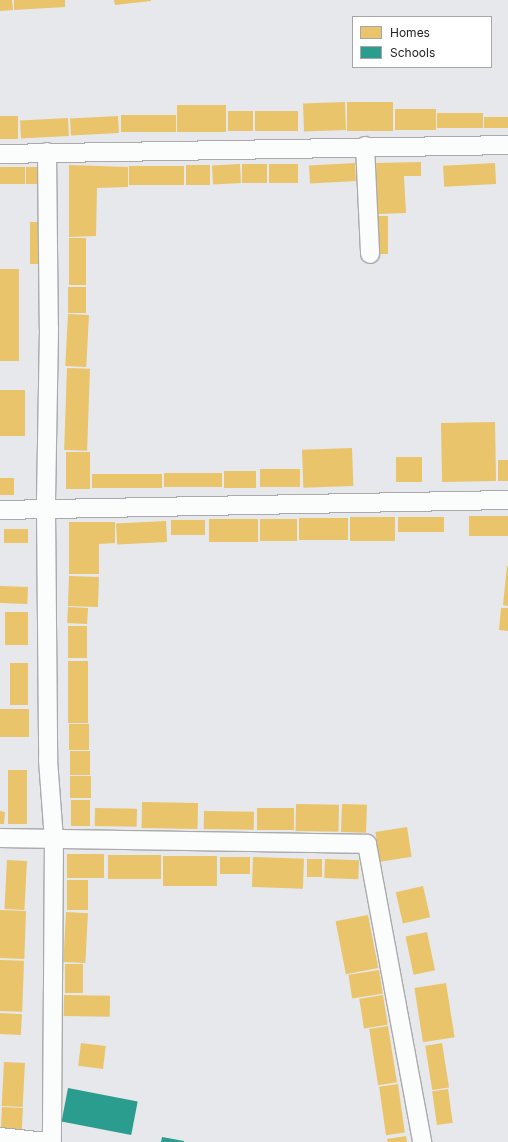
<!DOCTYPE html>
<html>
<head>
<meta charset="utf-8">
<style>
	body { margin:0 }
	#map { position:relative; width:508px; height:1142px; overflow:hidden; background:#e7e8eb; font-family:Inter,sans-serif }
	div>[style] { position:absolute }
	[style*='--x'] { left:calc(var(--x)*1px); top:calc(var(--y)*1px); width:calc(var(--w)*1px); rotate:calc(var(--a)*1deg) }
	.homes>* { inset:0; background:#e9c46a; transform-origin:0 0 }
	.schools>* { inset:0; background:#2a9d8f; transform-origin:0 0 }
	.roads { filter:drop-shadow(1px 0 #aaaaac) drop-shadow(-1px 0 #aaaaac) drop-shadow(0 1px #aaaaac) drop-shadow(0 -1px #aaaaac) }
	.street>* { height:18px; margin:-9px; padding:0 9px; transform-origin:9px; border-radius:9px; background:#fbfcfc }
	span { translate:-50% -50%; white-space:nowrap; text-align:center; line-height:1.15; -webkit-text-stroke:4px #fff; paint-order:stroke }
	.legend { position:absolute; left:352px; top:16px; width:140px; height:52px; box-sizing:border-box; background:#fff; border:1px solid #a7a7a7; margin:0; padding:5px 7px; list-style:none; font-size:12px; color:#222224 }
	.legend li { display:flex; align-items:center; gap:8px; height:20px }
	.legend b { width:20px; border:1px solid #a7a7a7 }
</style>
</head>
<body>
<div id="map">
	<div class="homes">
		<div style="clip-path:polygon(0 0,12px 0,13px 10px,0 11px)"></div>
		<div style="clip-path:polygon(14px 0,65px 0,65px 7px,14px 10px)"></div>
		<div style="clip-path:polygon(114px 0,151px 0,151px 1px,115px 5px)"></div>
		<div style="left:345px;top:102px;width:28px;height:42px;rotate:88deg"></div>
		<div style="left:347px;top:102px;width:46px;height:29px"></div>
		<div style="left:226px;top:105px;width:27px;height:49px;rotate:90deg"></div>
		<div style="left:395px;top:109px;width:41px;height:21px"></div>
		<div style="left:253px;top:111px;width:20px;height:25px;rotate:90deg"></div>
		<div style="left:255px;top:111px;width:43px;height:20px"></div>
		<div style="left:483px;top:113px;width:15px;height:46px;rotate:90deg"></div>
		<div style="left:176px;top:115px;width:17px;height:55px;rotate:90deg"></div>
		<div style="left:0;top:116px;width:18px;height:23px"></div>
		<div style="left:118px;top:116px;width:17px;height:48px;rotate:87deg"></div>
		<div style="left:508px;top:117px;width:11px;height:24px;rotate:90deg"></div>
		<div style="left:68px;top:118px;width:18px;height:48px;rotate:87deg"></div>
		<div style="clip-path:polygon(421px 162px,421px 176px,404px 176px,406px 213px,378px 214px,376px 163px)"></div>
		<div style="left:355px;top:163px;width:18px;height:46px;rotate:87deg"></div>
		<div style="left:495px;top:163px;width:21px;height:52px;rotate:87deg"></div>
		<div style="left:240px;top:164px;width:19px;height:28px;rotate:87deg"></div>
		<div style="left:267px;top:164px;width:19px;height:25px;rotate:90deg"></div>
		<div style="left:269px;top:164px;width:29px;height:19px"></div>
		<div style="clip-path:polygon(69px 165px,128px 167px,128px 187px,97px 188px,96px 236px,69px 237px)"></div>
		<div style="left:210px;top:165px;width:20px;height:24px;rotate:90deg"></div>
		<div style="left:184px;top:166px;width:19px;height:55px;rotate:90deg"></div>
		<div style="left:25px;top:167px;width:17px;height:25px;rotate:90deg"></div>
		<div style="left:26px;top:167px;width:16px;height:17px"></div>
		<div style="left:378px;top:216px;width:10px;height:38px"></div>
		<div style="left:30px;top:222px;width:10px;height:42px"></div>
		<div style="left:69px;top:238px;width:17px;height:47px"></div>
		<div style="left:0;top:269px;width:19px;height:92px"></div>
		<div style="left:68px;top:287px;width:18px;height:26px"></div>
		<div style="left:68px;top:314px;width:21px;height:52px;rotate:3deg"></div>
		<div style="left:67px;top:368px;width:23px;height:82px;rotate:2deg"></div>
		<div style="left:0;top:390px;width:25px;height:46px"></div>
		<div style="left:495px;top:422px;width:59px;height:54px;rotate:89deg"></div>
		<div style="left:352px;top:448px;width:38px;height:50px;rotate:88deg"></div>
		<div style="left:90px;top:452px;width:37px;height:24px;rotate:90deg"></div>
		<div style="left:422px;top:457px;width:25px;height:26px;rotate:90deg"></div>
		<div style="left:498px;top:460px;width:10px;height:21px"></div>
		<div style="left:300px;top:469px;width:18px;height:40px;rotate:90deg"></div>
		<div style="left:224px;top:471px;width:32px;height:17px"></div>
		<div style="left:222px;top:473px;width:14px;height:58px;rotate:90deg"></div>
		<div style="left:162px;top:474px;width:14px;height:70px;rotate:90deg"></div>
		<div style="left:14px;top:478px;width:17px;height:14px;rotate:90deg"></div>
		<div style="left:469px;top:516px;width:39px;height:20px"></div>
		<div style="left:395px;top:517px;width:24px;height:45px;rotate:90deg"></div>
		<div style="left:444px;top:517px;width:15px;height:46px;rotate:90deg"></div>
		<div style="left:348px;top:518px;width:22px;height:49px;rotate:90deg"></div>
		<div style="left:258px;top:519px;width:23px;height:49px;rotate:90deg"></div>
		<div style="left:297px;top:519px;width:22px;height:37px;rotate:90deg"></div>
		<div style="left:205px;top:520px;width:15px;height:34px;rotate:90deg"></div>
		<div style="left:166px;top:521px;width:21px;height:50px;rotate:87deg"></div>
		<div style="clip-path:polygon(69px 522px,115px 522px,115px 543px,99px 544px,99px 574px,69px 574px)"></div>
		<div style="left:4px;top:529px;width:24px;height:14px"></div>
		<div style="clip-path:polygon(507px 566px,508px 566px,508px 606px,503px 605px)"></div>
		<div style="left:69px;top:576px;width:30px;height:30px;rotate:2deg"></div>
		<div style="left:0;top:586px;width:28px;height:17px;rotate:2deg"></div>
		<div style="left:68px;top:607px;width:20px;height:16px;rotate:3deg"></div>
		<div style="clip-path:polygon(501px 608px,508px 608px,508px 631px,499px 630px)"></div>
		<div style="left:5px;top:612px;width:23px;height:33px"></div>
		<div style="left:68px;top:626px;width:19px;height:32px"></div>
		<div style="left:68px;top:661px;width:20px;height:62px"></div>
		<div style="left:10px;top:663px;width:18px;height:42px"></div>
		<div style="left:0;top:709px;width:29px;height:28px"></div>
		<div style="left:89px;top:724px;width:26px;height:20px;rotate:90deg"></div>
		<div style="left:90px;top:751px;width:24px;height:20px;rotate:90deg"></div>
		<div style="left:8px;top:770px;width:19px;height:54px"></div>
		<div style="left:91px;top:776px;width:22px;height:21px;rotate:90deg"></div>
		<div style="left:71px;top:800px;width:19px;height:26px"></div>
		<div style="left:142px;top:802px;width:56px;height:26px;rotate:1deg"></div>
		<div style="left:296px;top:804px;width:43px;height:27px;rotate:1deg"></div>
		<div style="left:342px;top:804px;width:25px;height:28px;rotate:2deg"></div>
		<div style="left:95px;top:808px;width:42px;height:18px;rotate:1deg"></div>
		<div style="left:257px;top:808px;width:37px;height:22px"></div>
		<div style="clip-path:polygon(0 811px,5px 812px,4px 824px,0 824px)"></div>
		<div style="left:204px;top:811px;width:50px;height:18px;rotate:1deg"></div>
		<div style="left:407px;top:827px;width:30px;height:32px;rotate:81deg"></div>
		<div style="left:67px;top:854px;width:37px;height:24px"></div>
		<div style="left:108px;top:855px;width:53px;height:24px"></div>
		<div style="left:163px;top:856px;width:54px;height:30px"></div>
		<div style="left:220px;top:857px;width:30px;height:17px"></div>
		<div style="left:253px;top:857px;width:51px;height:30px;rotate:2deg"></div>
		<div style="left:307px;top:859px;width:15px;height:18px"></div>
		<div style="left:325px;top:859px;width:34px;height:19px;rotate:2deg"></div>
		<div style="left:7px;top:860px;width:20px;height:49px;rotate:3deg"></div>
		<div style="left:67px;top:880px;width:21px;height:30px"></div>
		<div style="left:423px;top:886px;width:32px;height:28px;rotate:77deg"></div>
		<div style="left:0;top:910px;width:26px;height:48px;rotate:2deg"></div>
		<div style="left:66px;top:912px;width:22px;height:50px;rotate:3deg"></div>
		<div style="left:368px;top:915px;width:54px;height:33px;rotate:79deg"></div>
		<div style="left:427px;top:932px;width:39px;height:22px;rotate:78deg"></div>
		<div style="left:0;top:960px;width:24px;height:51px;rotate:2deg"></div>
		<div style="left:65px;top:964px;width:18px;height:29px"></div>
		<div style="left:379px;top:970px;width:24px;height:31px;rotate:81deg"></div>
		<div style="left:446px;top:983px;width:55px;height:32px;rotate:81deg"></div>
		<div style="left:64px;top:995px;width:46px;height:21px;rotate:1deg"></div>
		<div style="left:383px;top:995px;width:30px;height:24px;rotate:81deg"></div>
		<div style="left:0;top:1013px;width:22px;height:21px;rotate:3deg"></div>
		<div style="left:388px;top:1026px;width:57px;height:19px;rotate:81deg"></div>
		<div style="left:81px;top:1043px;width:25px;height:23px;rotate:7deg"></div>
		<div style="left:442px;top:1043px;width:45px;height:17px;rotate:81deg"></div>
		<div style="left:4px;top:1062px;width:21px;height:44px;rotate:3deg"></div>
		<div style="left:398px;top:1084px;width:49px;height:19px;rotate:82deg"></div>
		<div style="left:448px;top:1089px;width:34px;height:16px;rotate:82deg"></div>
		<div style="left:2px;top:1107px;width:21px;height:24px;rotate:3deg"></div>
		<div style="clip-path:polygon(406px 1136px,407px 1142px,388px 1142px,387px 1139px)"></div>
	</div>
	<div class="schools">
		<div style="left:68px;top:1088px;width:71px;height:34px;rotate:11deg"></div>
		<div style="clip-path:polygon(162px 1137px,184px 1141px,184px 1142px,161px 1142px)"></div>
	</div>
	<div class="roads">
		<div class="street">
			<div style="--x:365;--y:146;--w:108;--a:87.3"></div>
			<div style="--x:47;--y:152;--w:177;--a:89.4"></div>
			<div style="--x:49;--y:329;--w:179;--a:91"></div>
			<div style="--x:46;--y:508;--w:252;--a:89.5"></div>
			<div style="--x:48;--y:760;--w:79;--a:85.7"></div>
			<div style="--x:54;--y:839;--w:303;--a:90.4"></div>
			<div style="--x:0;--y:154;--w:508;--a:-1.01"></div>
			<div style="--x:0;--y:510;--w:508;--a:-1.13"></div>
			<div style="--x:0;--y:838;--w:367;--a:0.9"></div>
			<div style="--x:367;--y:844;--w:303;--a:79.5"></div>
			<div style="--x:0;--y:1137;--w:47;--a:6.1"></div>
		</div>
	</div>
	<ul class="legend">
	<li><b style="height:11px;background:#e9c46a"></b>Homes</li>
	<li><b style="height:11px;background:#2a9d8f"></b>Schools</li>
	</ul>
</div>
</body>
</html>
